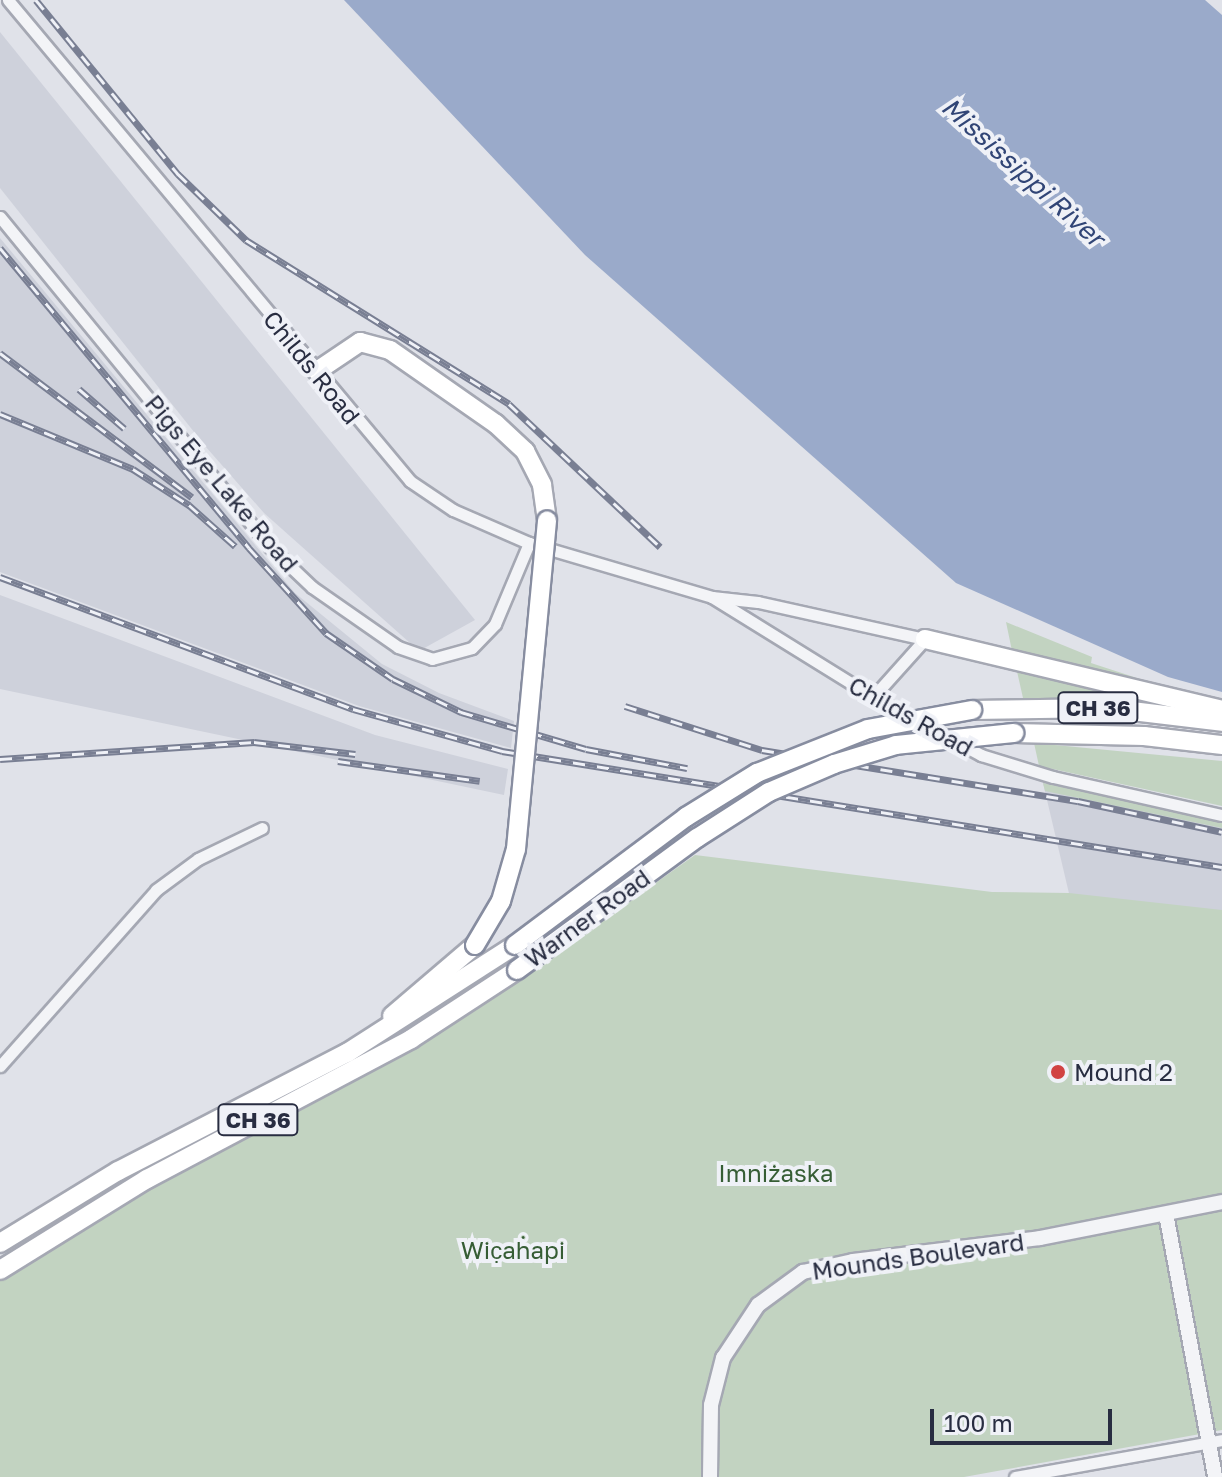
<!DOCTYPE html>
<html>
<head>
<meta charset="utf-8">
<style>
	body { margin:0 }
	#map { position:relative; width:1222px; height:1477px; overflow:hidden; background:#e0e2e9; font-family:"Golos Text",sans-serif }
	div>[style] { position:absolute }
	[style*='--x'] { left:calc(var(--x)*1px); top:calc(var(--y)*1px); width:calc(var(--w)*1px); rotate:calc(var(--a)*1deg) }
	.built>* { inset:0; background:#ced1db }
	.green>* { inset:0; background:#c2d3c1 }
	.water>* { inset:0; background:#9aaaca }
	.roads { filter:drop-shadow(2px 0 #a5a8b3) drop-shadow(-2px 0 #a5a8b3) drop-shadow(0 2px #a5a8b3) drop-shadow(0 -2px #a5a8b3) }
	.minor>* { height:11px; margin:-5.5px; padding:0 5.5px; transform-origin:5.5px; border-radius:5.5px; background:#f3f4f7 }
	.tertiary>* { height:14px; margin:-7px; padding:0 7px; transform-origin:7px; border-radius:7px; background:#f3f4f7 }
	.trunk>* { height:18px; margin:-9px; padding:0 9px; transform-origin:9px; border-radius:9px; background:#fff }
	.rail>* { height:7px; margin-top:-3.5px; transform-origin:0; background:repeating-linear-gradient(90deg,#eff1f7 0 12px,#797f93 0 24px); box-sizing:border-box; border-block:2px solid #797f93 }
	.bridges { filter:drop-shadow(2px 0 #878da0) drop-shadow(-2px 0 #878da0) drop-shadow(0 2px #878da0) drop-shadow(0 -2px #878da0) }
	.trunk-bridge>* { height:18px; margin:-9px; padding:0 9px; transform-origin:9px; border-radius:9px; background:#fff }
	.dots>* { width:22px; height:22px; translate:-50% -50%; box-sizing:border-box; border:4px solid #eff1f7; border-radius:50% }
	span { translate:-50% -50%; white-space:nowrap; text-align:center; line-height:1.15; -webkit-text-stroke:8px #eff1f7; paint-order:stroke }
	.shield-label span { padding:2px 6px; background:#eff1f7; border:2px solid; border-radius:6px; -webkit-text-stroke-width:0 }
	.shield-label { font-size:22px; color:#282d41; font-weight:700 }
	.street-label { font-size:24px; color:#282d41 }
	.poi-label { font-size:24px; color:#282d41 }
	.left { translate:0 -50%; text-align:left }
	.park-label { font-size:24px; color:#365d35 }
	.water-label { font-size:26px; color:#314576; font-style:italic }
	.scale { position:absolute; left:930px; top:1409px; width:182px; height:36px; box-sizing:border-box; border:4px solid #282d41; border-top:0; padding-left:10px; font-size:24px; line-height:28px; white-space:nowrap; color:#282d41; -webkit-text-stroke:6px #eff1f7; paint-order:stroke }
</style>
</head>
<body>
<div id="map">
	<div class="built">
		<div style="clip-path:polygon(0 32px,475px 620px,419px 651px,264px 513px,206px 447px,0 188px)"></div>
		<div style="clip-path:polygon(0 238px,295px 593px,382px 664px,439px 693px,514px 721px,511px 748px,359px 706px,0 572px)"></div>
		<div style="clip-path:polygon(0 595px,375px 735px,508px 769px,504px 795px,0 689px)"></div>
		<div style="clip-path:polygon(1043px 783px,1222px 822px,1222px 920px,1071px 902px)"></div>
	</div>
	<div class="green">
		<div style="clip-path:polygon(1006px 622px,1092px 657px,1091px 663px,1140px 679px,1012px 651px)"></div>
		<div style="clip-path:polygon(1016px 667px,1175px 706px,1023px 698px)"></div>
		<div style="clip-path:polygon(1034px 743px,1222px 761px,1222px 806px,1039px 766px)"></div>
		<div style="clip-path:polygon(1043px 783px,1222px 822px,1222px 828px,1045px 791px)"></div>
		<div style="clip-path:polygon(695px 855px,992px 892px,1069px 893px,1222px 910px,1222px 1430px,964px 1477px,0 1477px,0 1277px,150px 1184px,389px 1061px,526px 975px)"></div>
	</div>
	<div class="water">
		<div style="clip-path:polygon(344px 0,1205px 0,1222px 15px,1222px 692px,1168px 677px,956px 583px,585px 255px)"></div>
	</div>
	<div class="roads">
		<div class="minor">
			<div style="--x:8;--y:0;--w:627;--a:50.11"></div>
			<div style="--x:410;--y:481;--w:52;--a:34"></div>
			<div style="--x:453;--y:510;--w:83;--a:23.5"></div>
			<div style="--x:529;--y:543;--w:191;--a:16.4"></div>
			<div style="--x:712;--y:597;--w:46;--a:6.2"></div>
			<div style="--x:758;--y:602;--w:171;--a:12.5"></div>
			<div style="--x:925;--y:639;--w:78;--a:131.9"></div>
			<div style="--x:0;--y:217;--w:426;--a:50.7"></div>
			<div style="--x:270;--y:547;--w:58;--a:43.6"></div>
			<div style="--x:312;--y:587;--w:105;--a:34.9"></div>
			<div style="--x:398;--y:647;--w:36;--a:19"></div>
			<div style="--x:432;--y:659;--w:41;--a:-15.4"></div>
			<div style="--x:472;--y:648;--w:33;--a:-46"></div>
			<div style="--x:495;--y:624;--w:88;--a:-67.2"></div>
			<div style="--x:712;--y:597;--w:190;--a:31.8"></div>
			<div style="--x:873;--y:697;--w:123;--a:28.2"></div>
			<div style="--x:981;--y:755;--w:75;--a:17"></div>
			<div style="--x:1053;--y:777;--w:173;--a:12.7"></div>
			<div style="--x:0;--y:1066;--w:235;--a:-48.4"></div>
			<div style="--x:156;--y:890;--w:52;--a:-36.4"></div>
			<div style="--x:198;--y:859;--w:71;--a:-25.8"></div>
			<div style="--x:1015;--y:1477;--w:210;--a:-10.1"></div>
		</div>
		<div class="tertiary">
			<div style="--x:1166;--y:1214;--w:268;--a:79.4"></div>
			<div style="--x:710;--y:1477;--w:72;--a:-89.2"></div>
			<div style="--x:711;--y:1405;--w:49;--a:-75.7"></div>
			<div style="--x:723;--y:1358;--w:64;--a:-56.6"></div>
			<div style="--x:758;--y:1305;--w:56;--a:-36.3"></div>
			<div style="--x:803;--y:1272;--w:51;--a:-12.4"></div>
			<div style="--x:853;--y:1261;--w:188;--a:-7"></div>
			<div style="--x:1040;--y:1238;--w:186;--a:-11.2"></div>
		</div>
		<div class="trunk">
			<div style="--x:317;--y:371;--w:52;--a:-34"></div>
			<div style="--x:360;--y:342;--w:31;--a:15"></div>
			<div style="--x:390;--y:350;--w:129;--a:34.9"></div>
			<div style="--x:496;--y:424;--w:40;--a:43"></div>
			<div style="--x:525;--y:451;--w:38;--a:63"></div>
			<div style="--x:542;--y:485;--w:35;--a:82"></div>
			<div style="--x:925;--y:639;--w:305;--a:13.4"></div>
			<div style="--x:972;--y:710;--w:135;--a:-0.8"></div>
			<div style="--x:1107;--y:708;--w:116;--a:6.9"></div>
			<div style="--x:1014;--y:733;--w:130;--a:1.3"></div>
			<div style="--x:1144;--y:736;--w:79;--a:6.6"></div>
			<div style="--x:392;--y:1016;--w:109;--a:-40.5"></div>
			<div style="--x:0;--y:1243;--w:138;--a:-31.4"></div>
			<div style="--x:118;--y:1171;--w:258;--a:-27.3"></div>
			<div style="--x:347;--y:1053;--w:200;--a:-32.7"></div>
			<div style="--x:0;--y:1270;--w:173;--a:-31.8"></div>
			<div style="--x:147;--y:1179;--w:299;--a:-27.9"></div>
			<div style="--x:411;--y:1039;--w:126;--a:-33.1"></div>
		</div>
	</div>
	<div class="rail">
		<div style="--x:36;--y:0;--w:225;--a:50.8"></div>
		<div style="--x:178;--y:174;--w:95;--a:44.1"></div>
		<div style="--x:246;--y:240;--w:310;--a:31.9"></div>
		<div style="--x:509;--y:404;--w:208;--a:43.4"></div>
		<div style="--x:0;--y:248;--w:390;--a:50.3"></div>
		<div style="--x:249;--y:548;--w:115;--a:47.8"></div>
		<div style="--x:326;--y:633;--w:81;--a:34.5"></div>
		<div style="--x:393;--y:679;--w:76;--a:25.9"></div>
		<div style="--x:461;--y:712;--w:130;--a:16.5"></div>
		<div style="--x:586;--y:749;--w:103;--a:10.7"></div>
		<div style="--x:0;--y:353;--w:240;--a:36.9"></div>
		<div style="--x:79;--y:389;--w:60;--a:40.9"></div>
		<div style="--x:0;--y:414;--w:144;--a:22.5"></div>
		<div style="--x:133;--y:469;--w:67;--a:32.7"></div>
		<div style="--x:189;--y:505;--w:62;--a:41.7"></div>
		<div style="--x:0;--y:577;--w:377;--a:20.5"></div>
		<div style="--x:353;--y:709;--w:155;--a:15.7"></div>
		<div style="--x:502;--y:751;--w:729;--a:9.15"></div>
		<div style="--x:625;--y:706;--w:144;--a:17.8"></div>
		<div style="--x:762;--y:750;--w:320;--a:9.2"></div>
		<div style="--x:1078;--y:801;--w:147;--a:12.1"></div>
		<div style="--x:0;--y:759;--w:255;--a:-3.8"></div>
		<div style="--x:254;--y:742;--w:102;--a:6.8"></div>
		<div style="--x:338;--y:761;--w:143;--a:8"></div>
	</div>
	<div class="bridges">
		<div class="trunk-bridge">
			<div style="--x:475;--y:945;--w:51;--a:-59.4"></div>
			<div style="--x:501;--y:901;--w:54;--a:-73.9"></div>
			<div style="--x:516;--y:849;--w:330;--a:-84.6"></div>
			<div style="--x:515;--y:945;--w:214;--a:-36.8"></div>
			<div style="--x:686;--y:817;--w:84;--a:-31.8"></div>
			<div style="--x:757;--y:773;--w:119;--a:-21.6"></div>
			<div style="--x:868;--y:729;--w:106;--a:-10.4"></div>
			<div style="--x:517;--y:970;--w:223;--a:-36.3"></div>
			<div style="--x:697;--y:838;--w:85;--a:-32.6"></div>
			<div style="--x:769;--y:792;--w:71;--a:-23.3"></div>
			<div style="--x:834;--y:764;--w:65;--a:-17"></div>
			<div style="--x:896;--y:745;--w:119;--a:-5.8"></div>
		</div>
	</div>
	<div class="dots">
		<div style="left:1058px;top:1072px;background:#d14342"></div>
	</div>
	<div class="shield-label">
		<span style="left:1098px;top:708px">CH 36</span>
		<span style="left:258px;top:1120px">CH 36</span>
	</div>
	<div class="street-label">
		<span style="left:312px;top:367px;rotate:51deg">Childs Road</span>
		<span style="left:222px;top:483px;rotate:50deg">Pigs Eye Lake Road</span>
		<span style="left:911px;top:716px;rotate:29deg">Childs Road</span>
		<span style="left:587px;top:918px;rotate:-36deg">Warner Road</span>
		<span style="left:918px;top:1256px;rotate:-8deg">Mounds Boulevard</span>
	</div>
	<div class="poi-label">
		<span class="left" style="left:1074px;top:1072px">Mound 2</span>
	</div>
	<div class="park-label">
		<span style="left:776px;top:1173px">Imniżaska</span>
		<span style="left:513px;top:1250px">Wic̣aḣapi</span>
	</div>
	<div class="water-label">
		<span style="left:1023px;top:172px;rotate:42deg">Mississippi River</span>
	</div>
	<div class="scale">100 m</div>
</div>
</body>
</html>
